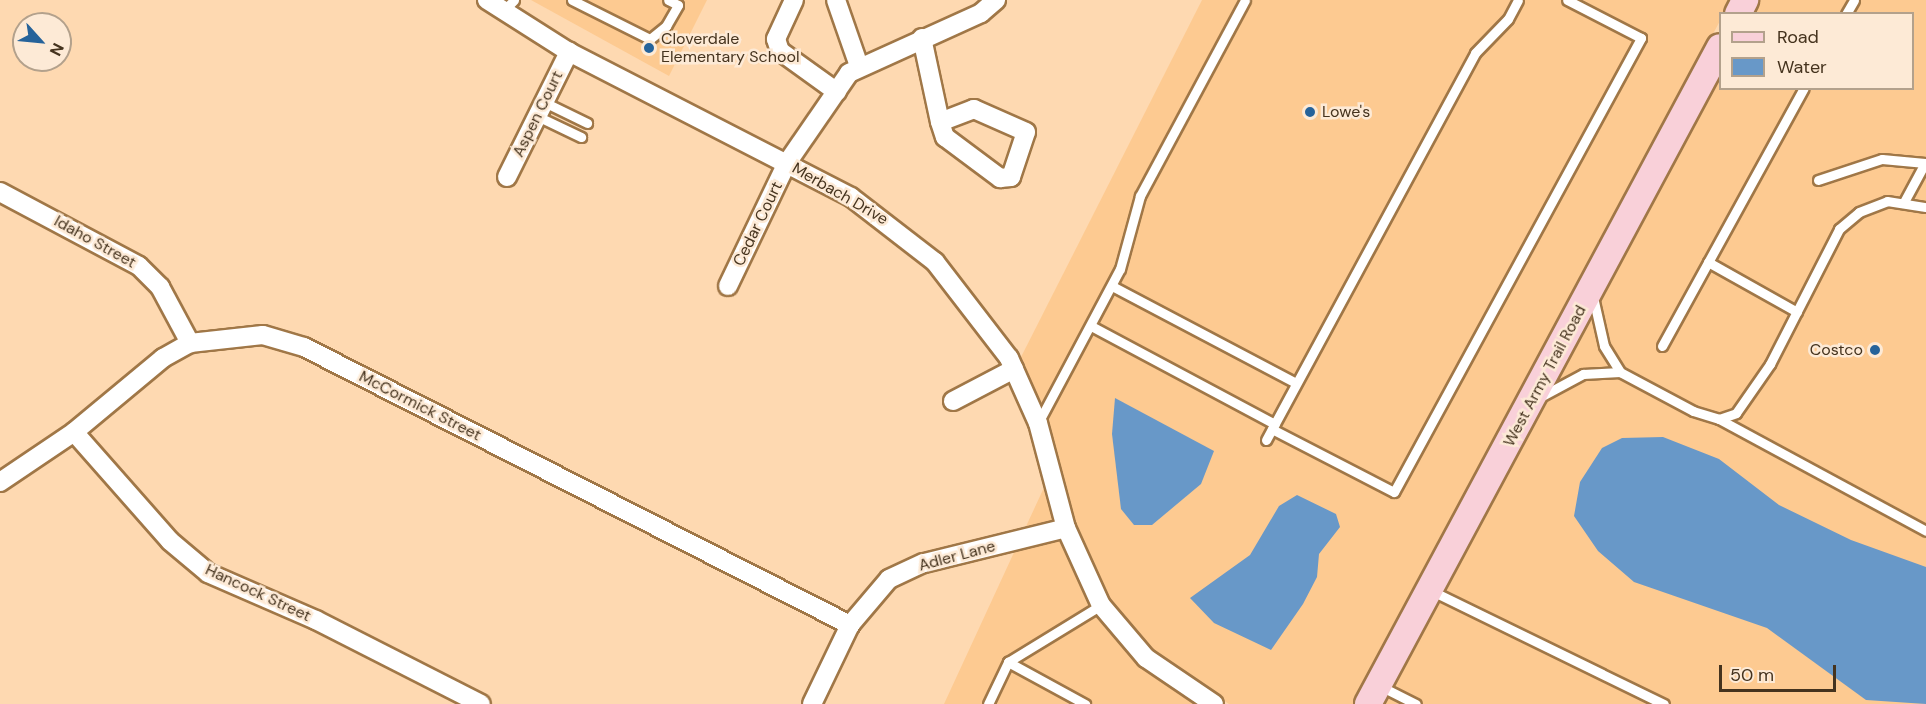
<!DOCTYPE html>
<html>
<head>
<meta charset="utf-8">
<style>
	body { margin:0 }
	#map { position:relative; width:1926px; height:704px; overflow:hidden; background:#fed9b1; font-family:"DM Sans",sans-serif }
	div>[style] { position:absolute }
	[style*='--x'] { left:calc(var(--x)*1px); top:calc(var(--y)*1px); width:calc(var(--w)*1px); rotate:calc(var(--a)*1deg) }
	.built>* { inset:0; background:#fdca91 }
	.water>* { inset:0; background:#6898c8 }
	.roads { filter:drop-shadow(2px 0 #a07747) drop-shadow(-2px 0 #a07747) drop-shadow(0 2px #a07747) drop-shadow(0 -2px #a07747) }
	.service>* { height:9px; margin:-4.5px; padding:0 4.5px; transform-origin:4.5px; border-radius:4.5px; background:#fff }
	.minor>* { height:18px; margin:-9px; padding:0 9px; transform-origin:9px; border-radius:9px; background:#fff }
	.secondary>* { height:26px; margin:-13px; padding:0 13px; transform-origin:13px; border-radius:13px; background:#f9d0d9 }
	.dots>* { width:16px; height:16px; translate:-50% -50%; box-sizing:border-box; border:3px solid #fdead6; border-radius:50% }
	span { translate:-50% -50%; white-space:nowrap; text-align:center; line-height:1.15; -webkit-text-stroke:5px #fdead6; paint-order:stroke }
	.poi-label { font-size:16px; color:#45331e }
	.left { translate:0 -50%; text-align:left }
	.right { translate:-100% -50%; text-align:right }
	.street-label { font-size:16px; color:#45331e }
	.legend { position:absolute; left:1719px; top:12px; width:195px; height:78px; box-sizing:border-box; background:#fdead6; border:2px solid #b3a18c; margin:0; padding:8px 10px; list-style:none; font-size:18px; color:#45331e }
	.legend li { display:flex; align-items:center; gap:12px; height:30px }
	.legend b { width:30px; border:2px solid #b3a18c }
	.north { position:absolute; left:12px; top:12px; width:60px; height:60px; box-sizing:border-box; background:#fdead6; border:2px solid #b3a18c; border-radius:50%; rotate:117deg; font-size:16px; font-weight:700; line-height:24px; text-align:center; color:#45331e }
	.north::after { content:''; display:block; margin:auto; width:21px; height:27px; background:#26639a; clip-path:polygon(50% 0,100% 100%,50% 72%,0 100%) }
	.scale { position:absolute; left:1719px; top:665px; width:117px; height:27px; box-sizing:border-box; border:3px solid #45331e; border-top:0; padding-left:8px; font-size:18px; line-height:21px; white-space:nowrap; color:#45331e; -webkit-text-stroke:4px #fdead6; paint-order:stroke }
</style>
</head>
<body>
<div id="map">
	<div class="built">
		<div style="clip-path:polygon(531px 0,707px 0,669px 76px)"></div>
		<div style="clip-path:polygon(1202px 0,1731px 0,1357px 704px,1229px 704px,1149px 651px,1111px 606px,1073px 527px,1019px 361px)"></div>
		<div style="clip-path:polygon(1755px 0,1926px 0,1926px 704px,1376px 704px,1720px 64px,1720px 88px,1912px 88px,1912px 14px,1748px 13px)"></div>
		<div style="clip-path:polygon(1047px 481px,1137px 660px,1196px 704px,944px 704px)"></div>
	</div>
	<div class="water">
		<div style="clip-path:polygon(1115px 398px,1214px 451px,1201px 484px,1152px 525px,1134px 525px,1121px 509px,1112px 434px)"></div>
		<div style="clip-path:polygon(1663px 437px,1719px 459px,1779px 505px,1851px 540px,1926px 567px,1926px 704px,1866px 700px,1767px 628px,1634px 582px,1598px 551px,1574px 516px,1580px 482px,1602px 448px,1622px 438px)"></div>
		<div style="clip-path:polygon(1297px 495px,1336px 514px,1340px 527px,1319px 554px,1317px 577px,1303px 604px,1271px 650px,1214px 623px,1190px 598px,1250px 555px,1279px 506px)"></div>
	</div>
	<div class="roads">
		<div class="service">
			<div style="--x:572;--y:0;--w:87;--a:26.6"></div>
			<div style="--x:650;--y:39;--w:21;--a:-39"></div>
			<div style="--x:666;--y:26;--w:24;--a:-60"></div>
			<div style="--x:678;--y:5;--w:11;--a:-153"></div>
			<div style="--x:502;--y:12;--w:17;--a:-45"></div>
			<div style="--x:1846;--y:14;--w:16;--a:-60"></div>
			<div style="--x:544;--y:102;--w:48;--a:26"></div>
			<div style="--x:537;--y:116;--w:49;--a:25.5"></div>
			<div style="--x:1818;--y:180;--w:67;--a:-18.2"></div>
			<div style="--x:1882;--y:159;--w:43;--a:5.3"></div>
			<div style="--x:1925;--y:163;--w:44;--a:118.3"></div>
			<div style="--x:1708;--y:262;--w:102;--a:29.3"></div>
			<div style="--x:1112;--y:286;--w:208;--a:27.8"></div>
			<div style="--x:1593;--y:297;--w:50;--a:77.3"></div>
			<div style="--x:1604;--y:346;--w:31;--a:58"></div>
			<div style="--x:1093;--y:327;--w:206;--a:28.1"></div>
			<div style="--x:1662;--y:346;--w:294;--a:-61.2"></div>
			<div style="--x:1542;--y:396;--w:47;--a:-28.2"></div>
			<div style="--x:1583;--y:374;--w:37;--a:-3"></div>
			<div style="--x:1620;--y:372;--w:83;--a:28.1"></div>
			<div style="--x:1693;--y:411;--w:27;--a:17"></div>
			<div style="--x:1719;--y:419;--w:18;--a:-19"></div>
			<div style="--x:1736;--y:413;--w:60;--a:-55.2"></div>
			<div style="--x:1770;--y:364;--w:152;--a:-62.9"></div>
			<div style="--x:1839;--y:229;--w:26;--a:-40"></div>
			<div style="--x:1859;--y:212;--w:30;--a:-21"></div>
			<div style="--x:1887;--y:201;--w:39;--a:9"></div>
			<div style="--x:1719;--y:419;--w:235;--a:28.4"></div>
			<div style="--x:1038;--y:423;--w:174;--a:-62"></div>
			<div style="--x:1120;--y:269;--w:76;--a:-74.7"></div>
			<div style="--x:1140;--y:196;--w:222;--a:-61.8"></div>
			<div style="--x:1272;--y:429;--w:137;--a:27.3"></div>
			<div style="--x:1394;--y:492;--w:517;--a:-61.45"></div>
			<div style="--x:1641;--y:38;--w:83;--a:-152.8"></div>
			<div style="--x:1266;--y:440;--w:440;--a:-61.6"></div>
			<div style="--x:1475;--y:53;--w:47;--a:-45.9"></div>
			<div style="--x:1508;--y:19;--w:21;--a:-62"></div>
			<div style="--x:1432;--y:591;--w:258;--a:26"></div>
			<div style="--x:1008;--y:662;--w:88;--a:28.6"></div>
			<div style="--x:1380;--y:686;--w:40;--a:26.6"></div>
			<div style="--x:988;--y:704;--w:47;--a:-64.5"></div>
			<div style="--x:1008;--y:662;--w:109;--a:-31.5"></div>
		</div>
		<div class="minor">
			<div style="--x:487;--y:0;--w:97;--a:32.4"></div>
			<div style="--x:569;--y:52;--w:317;--a:27.2"></div>
			<div style="--x:851;--y:197;--w:106;--a:37.7"></div>
			<div style="--x:935;--y:262;--w:121;--a:52.4"></div>
			<div style="--x:1009;--y:358;--w:71;--a:66"></div>
			<div style="--x:1038;--y:423;--w:109;--a:75.1"></div>
			<div style="--x:1066;--y:528;--w:85;--a:65.6"></div>
			<div style="--x:1101;--y:605;--w:70;--a:49.7"></div>
			<div style="--x:1146;--y:658;--w:82;--a:34.1"></div>
			<div style="--x:794;--y:0;--w:43;--a:114.8"></div>
			<div style="--x:776;--y:39;--w:13;--a:72"></div>
			<div style="--x:780;--y:51;--w:70;--a:35.7"></div>
			<div style="--x:836;--y:0;--w:70;--a:70.8"></div>
			<div style="--x:922;--y:38;--w:86;--a:77.9"></div>
			<div style="--x:940;--y:122;--w:16;--a:72"></div>
			<div style="--x:945;--y:137;--w:69;--a:36.7"></div>
			<div style="--x:1000;--y:178;--w:11;--a:-5"></div>
			<div style="--x:1011;--y:177;--w:47;--a:-71.6"></div>
			<div style="--x:1026;--y:132;--w:57;--a:-156.1"></div>
			<div style="--x:974;--y:109;--w:36;--a:159"></div>
			<div style="--x:507;--y:177;--w:140;--a:-63.6"></div>
			<div style="--x:0;--y:192;--w:157;--a:28"></div>
			<div style="--x:139;--y:266;--w:30;--a:45"></div>
			<div style="--x:160;--y:287;--w:64;--a:61.8"></div>
			<div style="--x:728;--y:286;--w:136;--a:-64.4"></div>
			<div style="--x:787;--y:163;--w:109;--a:-55.4"></div>
			<div style="--x:849;--y:73;--w:145;--a:-24.4"></div>
			<div style="--x:981;--y:13;--w:20;--a:-41"></div>
			<div style="--x:953;--y:401;--w:69;--a:-27.7"></div>
			<div style="--x:74;--y:432;--w:145;--a:48.6"></div>
			<div style="--x:170;--y:541;--w:50;--a:40.1"></div>
			<div style="--x:208;--y:573;--w:118;--a:23.5"></div>
			<div style="--x:316;--y:620;--w:185;--a:27"></div>
			<div style="--x:0;--y:482;--w:89;--a:-34"></div>
			<div style="--x:74;--y:432;--w:116;--a:-39.7"></div>
			<div style="--x:163;--y:358;--w:31;--a:-29"></div>
			<div style="--x:190;--y:343;--w:73;--a:-6.3"></div>
			<div style="--x:263;--y:335;--w:43;--a:16.3"></div>
			<div style="--x:304;--y:347;--w:613;--a:26.98"></div>
			<div style="--x:812;--y:704;--w:88;--a:-64.3"></div>
			<div style="--x:850;--y:625;--w:60;--a:-49.7"></div>
			<div style="--x:889;--y:579;--w:38;--a:-25"></div>
			<div style="--x:924;--y:563;--w:146;--a:-13.8"></div>
		</div>
		<div class="secondary">
			<div style="--x:1738;--y:14;--w:16;--a:-63"></div>
			<div style="--x:1368;--y:704;--w:745;--a:-61.82"></div>
		</div>
	</div>
	<div class="dots">
		<div style="left:649px;top:48px;background:#26639a"></div>
		<div style="left:1310px;top:112px;background:#26639a"></div>
		<div style="left:1875px;top:350px;background:#26639a"></div>
	</div>
	<div class="poi-label">
		<span class="left" style="left:661px;top:48px">Cloverdale<br>Elementary School</span>
		<span class="left" style="left:1322px;top:112px">Lowe's</span>
		<span class="right" style="left:1863px;top:350px">Costco</span>
	</div>
	<div class="street-label">
		<span style="left:538px;top:114px;rotate:-64deg">Aspen Court</span>
		<span style="left:840px;top:194px;rotate:30deg">Merbach Drive</span>
		<span style="left:758px;top:224px;rotate:-64deg">Cedar Court</span>
		<span style="left:95px;top:242px;rotate:29deg">Idaho Street</span>
		<span style="left:1545px;top:376px;rotate:-62deg">West Army Trail Road</span>
		<span style="left:420px;top:406px;rotate:27deg">McCormick Street</span>
		<span style="left:957px;top:556px;rotate:-15deg">Adler Lane</span>
		<span style="left:258px;top:593px;rotate:25deg">Hancock Street</span>
	</div>
	<ul class="legend">
	<li><b style="height:8px;background:#f9d0d9"></b>Road</li>
	<li><b style="height:16px;background:#6898c8"></b>Water</li>
	</ul>
	<div class="north">N</div>
	<div class="scale">50 m</div>
</div>
</body>
</html>
